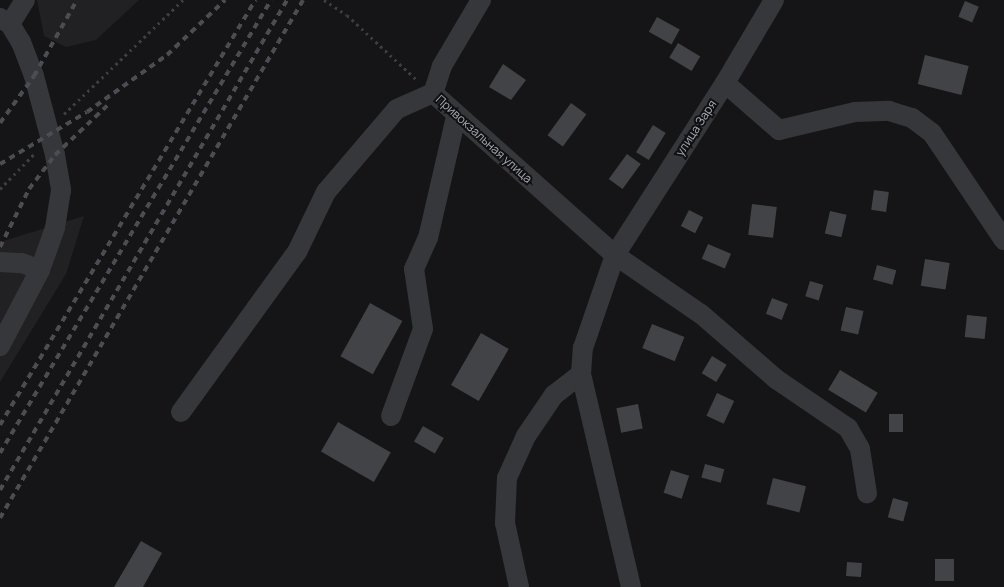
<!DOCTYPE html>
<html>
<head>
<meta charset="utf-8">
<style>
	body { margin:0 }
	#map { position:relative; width:1004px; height:587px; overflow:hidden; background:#151517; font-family:Manrope,sans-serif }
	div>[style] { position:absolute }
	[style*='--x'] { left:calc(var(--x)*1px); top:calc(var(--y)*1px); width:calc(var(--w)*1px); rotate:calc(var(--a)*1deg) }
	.built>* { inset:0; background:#212124 }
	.building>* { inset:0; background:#424347; transform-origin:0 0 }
	.path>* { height:3px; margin-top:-1.5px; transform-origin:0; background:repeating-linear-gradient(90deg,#3c3e42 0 2.5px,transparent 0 6.5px) }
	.minor>* { height:20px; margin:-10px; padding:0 10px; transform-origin:10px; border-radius:10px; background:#36373b }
	.rail>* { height:4px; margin-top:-2px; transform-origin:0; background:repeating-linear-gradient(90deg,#4b4d52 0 6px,transparent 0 11px) }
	span { translate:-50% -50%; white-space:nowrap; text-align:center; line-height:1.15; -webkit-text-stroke:4px #101012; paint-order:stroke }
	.street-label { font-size:12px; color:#a8adb6 }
</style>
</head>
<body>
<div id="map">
	<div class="built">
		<div style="clip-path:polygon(37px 0,139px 0,96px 40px,66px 47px,44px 36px)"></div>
		<div style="clip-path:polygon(84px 216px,66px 274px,0 382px,0 242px)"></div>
	</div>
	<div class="building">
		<div style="left:965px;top:1px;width:15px;height:17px;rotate:23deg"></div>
		<div style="left:657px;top:17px;width:26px;height:17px;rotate:29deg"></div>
		<div style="left:678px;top:43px;width:26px;height:17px;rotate:31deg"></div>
		<div style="left:925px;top:55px;width:45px;height:30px;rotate:14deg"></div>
		<div style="clip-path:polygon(503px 64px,526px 80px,511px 100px,489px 87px)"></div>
		<div style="left:571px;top:103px;width:19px;height:40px;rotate:36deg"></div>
		<div style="left:653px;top:125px;width:15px;height:32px;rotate:32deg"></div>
		<div style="left:627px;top:154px;width:17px;height:31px;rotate:36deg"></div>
		<div style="left:874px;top:190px;width:15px;height:20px;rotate:8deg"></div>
		<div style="left:752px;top:204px;width:25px;height:31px;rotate:7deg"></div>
		<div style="left:689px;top:210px;width:16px;height:18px;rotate:27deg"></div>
		<div style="left:830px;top:211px;width:17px;height:23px;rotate:13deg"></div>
		<div style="left:708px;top:244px;width:25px;height:16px;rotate:23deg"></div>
		<div style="left:925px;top:259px;width:25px;height:27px;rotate:9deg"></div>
		<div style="left:877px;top:265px;width:20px;height:15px;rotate:15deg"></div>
		<div style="left:810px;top:281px;width:14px;height:16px;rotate:17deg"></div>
		<div style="left:772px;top:298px;width:17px;height:17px;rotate:21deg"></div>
		<div style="left:370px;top:303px;width:37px;height:61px;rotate:29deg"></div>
		<div style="left:846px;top:307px;width:18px;height:24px;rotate:13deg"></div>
		<div style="left:967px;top:315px;width:20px;height:22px;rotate:6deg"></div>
		<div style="left:652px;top:324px;width:35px;height:26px;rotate:22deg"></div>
		<div style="left:481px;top:333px;width:32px;height:60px;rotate:30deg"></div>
		<div style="left:712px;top:356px;width:17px;height:20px;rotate:31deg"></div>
		<div style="left:840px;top:370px;width:44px;height:23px;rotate:31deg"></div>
		<div style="left:717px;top:393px;width:19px;height:25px;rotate:25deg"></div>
		<div style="left:638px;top:404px;width:25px;height:22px;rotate:79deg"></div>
		<div style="left:889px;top:414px;width:14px;height:18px"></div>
		<div style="left:338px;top:422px;width:61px;height:34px;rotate:30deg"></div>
		<div style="left:423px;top:426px;width:24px;height:18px;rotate:30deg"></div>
		<div style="left:705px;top:464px;width:20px;height:14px;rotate:15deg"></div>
		<div style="left:671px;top:470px;width:19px;height:24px;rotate:18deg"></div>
		<div style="left:773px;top:478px;width:34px;height:27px;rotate:14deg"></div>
		<div style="left:893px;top:498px;width:16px;height:20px;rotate:15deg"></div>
		<div style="clip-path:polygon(141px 541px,162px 553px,143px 587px,114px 587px)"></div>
		<div style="left:935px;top:559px;width:19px;height:22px"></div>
		<div style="left:847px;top:562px;width:15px;height:14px;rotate:4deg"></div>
	</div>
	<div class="path">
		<div style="--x:324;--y:0;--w:27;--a:33"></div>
		<div style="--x:347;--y:15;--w:96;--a:42.9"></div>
		<div style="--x:64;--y:114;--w:165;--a:-43.8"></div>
		<div style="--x:0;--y:189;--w:50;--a:-45.8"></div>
	</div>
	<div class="minor">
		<div style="--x:481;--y:0;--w:77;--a:120.6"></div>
		<div style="--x:442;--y:66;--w:28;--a:108"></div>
		<div style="--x:433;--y:93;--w:244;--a:41.7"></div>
		<div style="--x:615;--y:255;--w:104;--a:34.5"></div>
		<div style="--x:701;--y:314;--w:99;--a:40.9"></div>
		<div style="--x:776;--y:379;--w:87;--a:34.2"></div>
		<div style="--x:848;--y:428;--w:24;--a:60"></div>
		<div style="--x:860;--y:449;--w:45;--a:81"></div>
		<div style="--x:0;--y:18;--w:12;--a:31"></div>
		<div style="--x:10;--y:24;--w:21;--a:59"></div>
		<div style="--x:21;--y:42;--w:36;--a:69"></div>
		<div style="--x:34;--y:76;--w:82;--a:75.1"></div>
		<div style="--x:55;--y:155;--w:36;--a:80"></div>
		<div style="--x:61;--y:190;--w:38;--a:99"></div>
		<div style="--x:55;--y:228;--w:45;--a:109.7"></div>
		<div style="--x:40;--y:270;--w:86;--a:117.8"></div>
		<div style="--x:10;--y:24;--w:28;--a:-58"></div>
		<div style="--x:725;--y:83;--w:72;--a:41"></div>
		<div style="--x:779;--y:130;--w:78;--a:-13.3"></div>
		<div style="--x:855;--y:112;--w:34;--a:-2"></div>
		<div style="--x:889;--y:111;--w:24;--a:17"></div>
		<div style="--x:912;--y:118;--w:25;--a:37"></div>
		<div style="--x:932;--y:133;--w:129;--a:56.1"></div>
		<div style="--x:0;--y:262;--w:22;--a:3"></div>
		<div style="--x:22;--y:263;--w:19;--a:21"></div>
		<div style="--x:181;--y:412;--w:198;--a:-54.1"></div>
		<div style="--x:297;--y:252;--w:67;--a:-64.2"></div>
		<div style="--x:326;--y:192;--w:109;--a:-49.5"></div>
		<div style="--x:397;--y:109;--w:39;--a:-24"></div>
		<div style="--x:391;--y:416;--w:93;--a:-69.8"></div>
		<div style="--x:423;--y:329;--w:61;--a:-98.5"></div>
		<div style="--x:414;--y:269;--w:34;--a:-66"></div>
		<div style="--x:428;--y:238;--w:124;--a:-77"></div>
		<div style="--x:519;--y:587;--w:66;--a:-102.3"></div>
		<div style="--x:505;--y:523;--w:45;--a:-87.5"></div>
		<div style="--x:507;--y:478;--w:46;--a:-65.7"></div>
		<div style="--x:526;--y:436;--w:50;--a:-55.7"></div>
		<div style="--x:554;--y:395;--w:34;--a:-38"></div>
		<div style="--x:631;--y:587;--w:219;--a:-103.2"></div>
		<div style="--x:581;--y:374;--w:26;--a:-86"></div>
		<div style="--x:583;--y:348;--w:98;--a:-71"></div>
		<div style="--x:615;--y:255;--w:204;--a:-57.4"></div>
		<div style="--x:725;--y:83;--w:96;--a:-59.4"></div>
	</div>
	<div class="rail">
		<div style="--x:0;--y:123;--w:58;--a:-54.1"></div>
		<div style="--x:34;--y:76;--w:87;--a:-60.5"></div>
		<div style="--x:0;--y:164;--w:101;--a:-30.9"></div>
		<div style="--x:87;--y:112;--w:98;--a:-35.5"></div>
		<div style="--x:167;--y:55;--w:80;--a:-43.5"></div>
		<div style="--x:0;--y:247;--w:65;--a:-63.4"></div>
		<div style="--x:29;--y:189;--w:43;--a:-52.6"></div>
		<div style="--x:55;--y:155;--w:74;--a:-43.4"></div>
		<div style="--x:0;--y:425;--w:496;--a:-59"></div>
		<div style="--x:0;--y:453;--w:528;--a:-59.11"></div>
		<div style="--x:0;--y:490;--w:568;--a:-59.64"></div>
		<div style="--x:0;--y:518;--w:600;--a:-59.67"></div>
	</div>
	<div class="street-label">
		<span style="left:696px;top:128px;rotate:-57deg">улица Заря</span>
		<span style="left:484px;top:139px;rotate:42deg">Привокзальная улица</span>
	</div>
</div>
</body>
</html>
